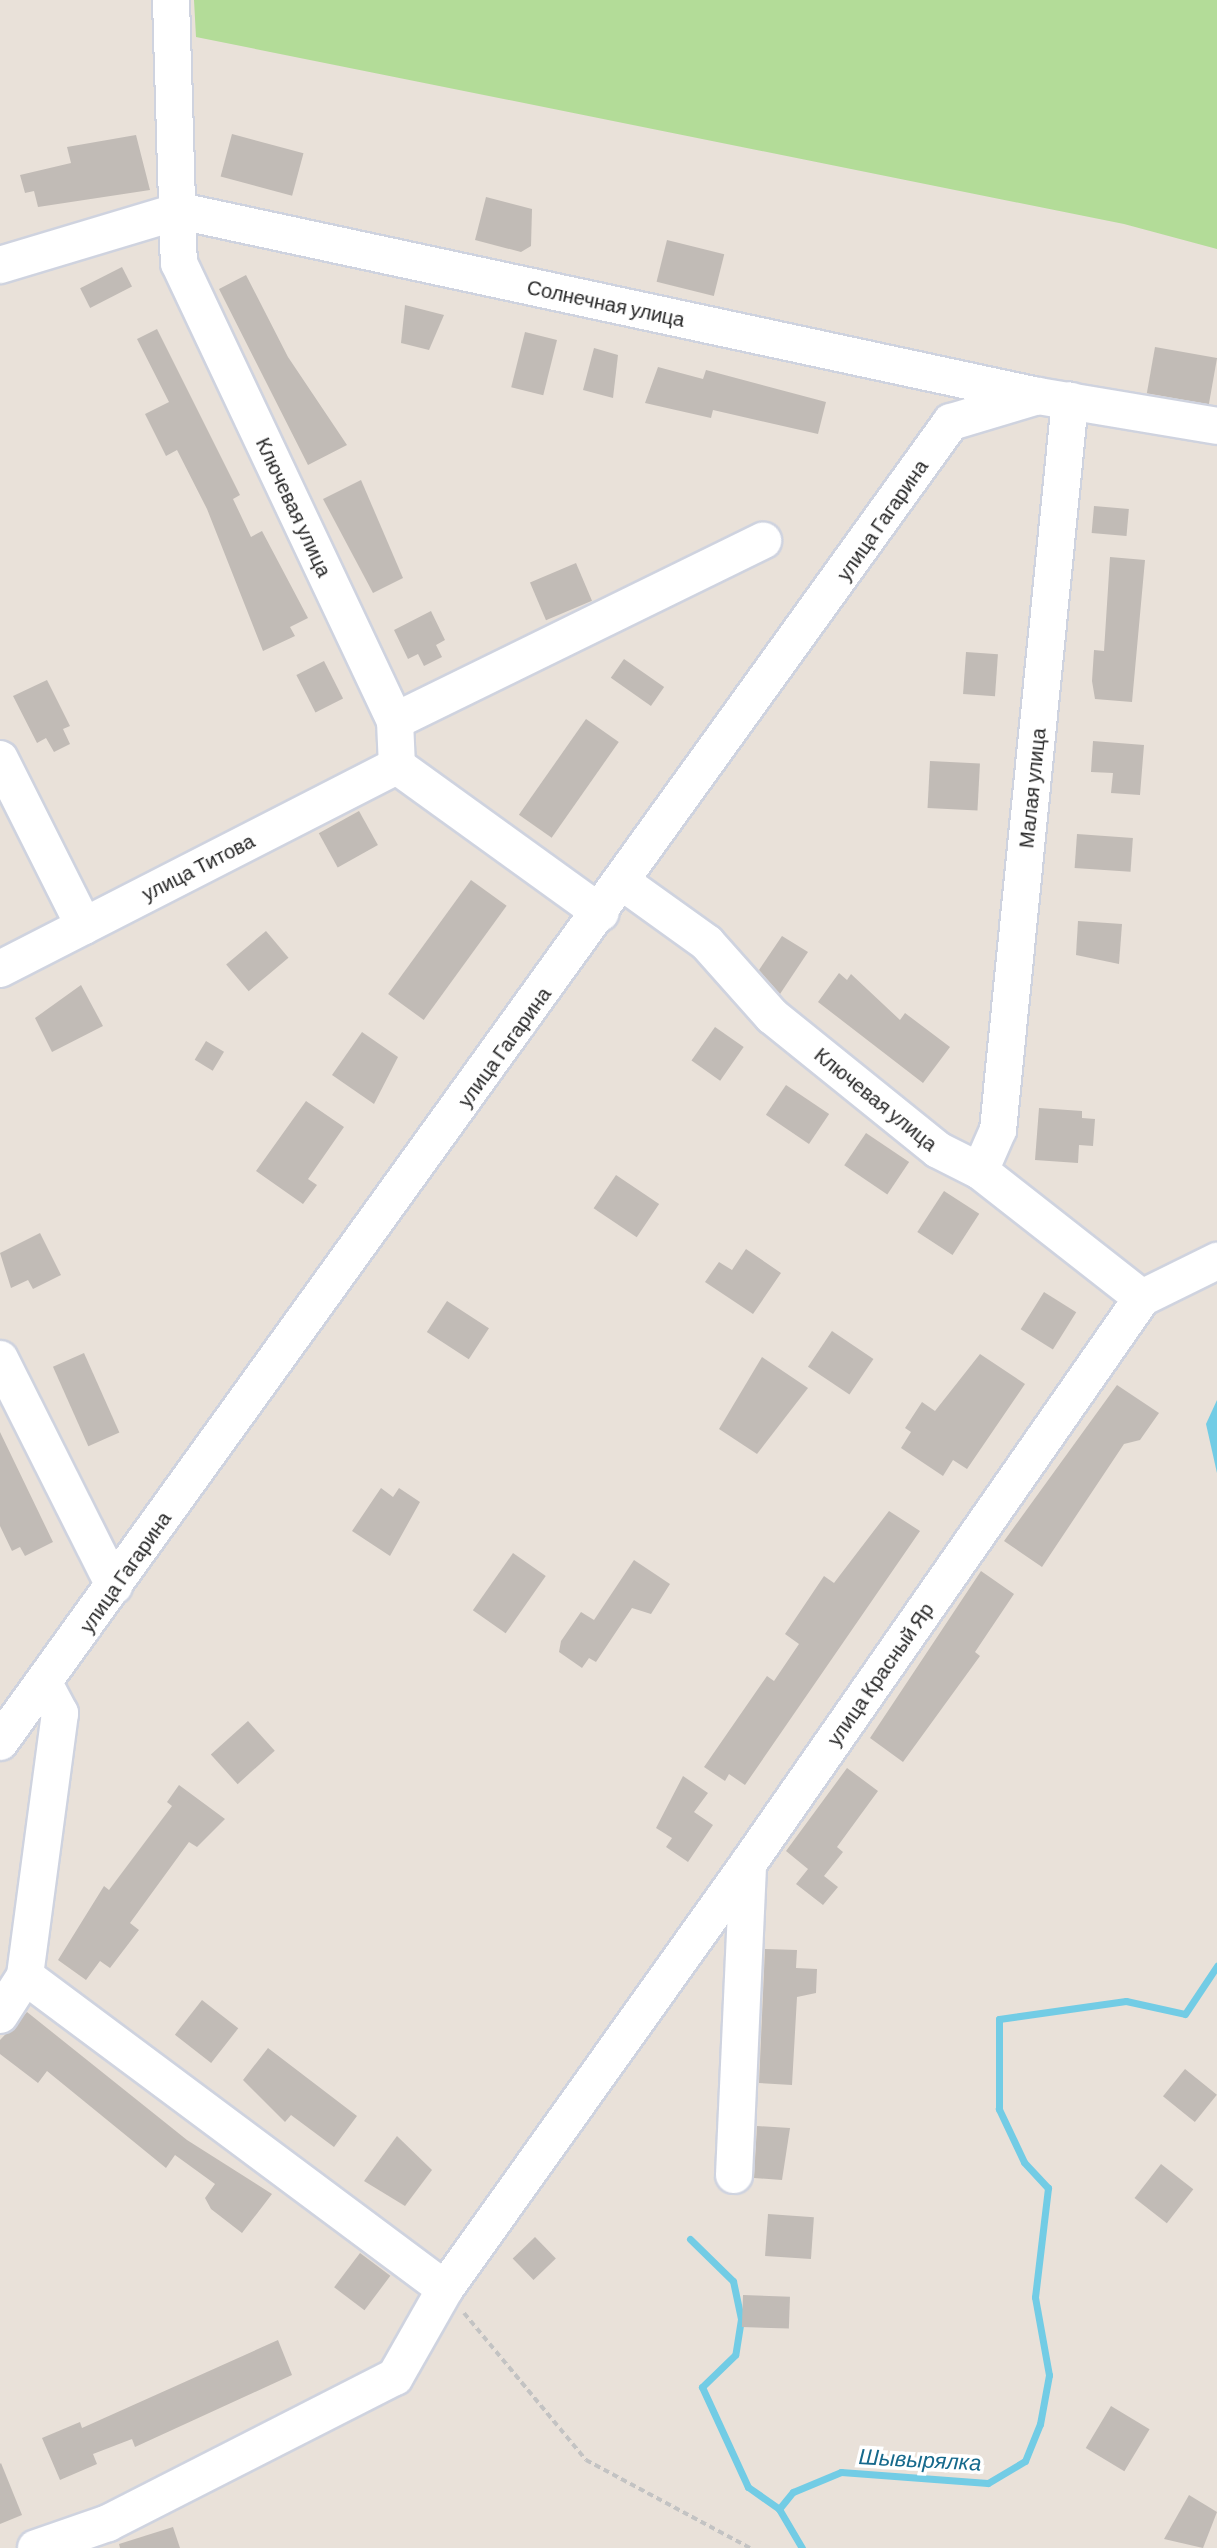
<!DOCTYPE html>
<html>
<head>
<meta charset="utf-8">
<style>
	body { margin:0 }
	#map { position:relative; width:1217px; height:2548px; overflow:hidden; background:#e9e1d9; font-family:Barlow,sans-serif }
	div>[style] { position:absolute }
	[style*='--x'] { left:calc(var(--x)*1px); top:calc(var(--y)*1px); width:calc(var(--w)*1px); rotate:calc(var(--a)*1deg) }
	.green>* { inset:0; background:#b3dc98 }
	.water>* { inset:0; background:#72cce5 }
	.stream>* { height:7px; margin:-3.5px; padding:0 3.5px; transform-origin:3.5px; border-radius:3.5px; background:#72cce5 }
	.building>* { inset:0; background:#c1bbb6; transform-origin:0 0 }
	.path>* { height:4px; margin-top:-2px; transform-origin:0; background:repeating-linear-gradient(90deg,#c3c3c3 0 6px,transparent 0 10px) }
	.roads { filter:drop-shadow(2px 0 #cfd3df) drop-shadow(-2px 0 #cfd3df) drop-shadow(0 2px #cfd3df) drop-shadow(0 -2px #cfd3df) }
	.minor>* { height:36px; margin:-18px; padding:0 18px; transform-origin:18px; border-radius:18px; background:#fff }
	span { translate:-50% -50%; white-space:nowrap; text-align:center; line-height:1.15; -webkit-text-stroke:7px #fff; paint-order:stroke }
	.street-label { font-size:20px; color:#272727 }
	.water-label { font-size:22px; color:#16698c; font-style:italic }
</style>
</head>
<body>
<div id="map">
	<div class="green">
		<div style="clip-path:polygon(194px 0,1217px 0,1217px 249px,1124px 224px,196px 37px)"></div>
	</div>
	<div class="water">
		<div style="clip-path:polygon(1217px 1400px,1217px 1473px,1206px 1424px)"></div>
	</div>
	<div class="stream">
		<div style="--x:690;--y:2239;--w:60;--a:44.3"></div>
		<div style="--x:733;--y:2281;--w:39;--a:78"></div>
		<div style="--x:741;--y:2319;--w:36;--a:99"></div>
		<div style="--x:735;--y:2355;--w:46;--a:135.9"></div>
		<div style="--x:702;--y:2387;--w:110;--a:65.3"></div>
		<div style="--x:748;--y:2487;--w:38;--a:35"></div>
		<div style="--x:802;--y:2548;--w:45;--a:-120.5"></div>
		<div style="--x:779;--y:2509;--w:22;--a:-51"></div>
		<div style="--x:793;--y:2492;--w:52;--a:-22.6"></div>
		<div style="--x:841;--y:2472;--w:147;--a:4.3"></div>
		<div style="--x:988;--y:2483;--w:43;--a:-30.7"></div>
		<div style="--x:1025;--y:2461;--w:40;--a:-68"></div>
		<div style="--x:1040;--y:2424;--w:50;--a:-79.6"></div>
		<div style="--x:1049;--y:2375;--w:79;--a:-100.2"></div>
		<div style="--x:1035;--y:2297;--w:110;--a:-83.2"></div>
		<div style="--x:1048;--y:2188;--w:35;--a:-133"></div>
		<div style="--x:1024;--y:2162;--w:59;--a:-115.3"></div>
		<div style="--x:999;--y:2109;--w:90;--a:-90"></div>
		<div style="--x:999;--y:2019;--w:128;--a:-8.1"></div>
		<div style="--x:1126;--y:2001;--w:60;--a:12.4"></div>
		<div style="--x:1185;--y:2014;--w:58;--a:-56.3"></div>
	</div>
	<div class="building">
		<div style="left:232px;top:134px;width:74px;height:44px;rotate:15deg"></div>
		<div style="clip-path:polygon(136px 135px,150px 190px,38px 207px,34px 191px,25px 193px,20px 175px,71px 163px,67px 147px)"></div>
		<div style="clip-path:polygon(486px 197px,532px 209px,531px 246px,521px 252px,475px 240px)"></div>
		<div style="left:667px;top:240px;width:59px;height:43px;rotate:14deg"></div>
		<div style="left:122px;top:267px;width:22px;height:47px;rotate:63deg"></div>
		<div style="clip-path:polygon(246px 275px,288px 357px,347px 445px,308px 465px,219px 289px)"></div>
		<div style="clip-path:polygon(405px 305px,444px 315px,429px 350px,401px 343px)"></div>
		<div style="clip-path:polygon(157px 329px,240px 495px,233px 499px,251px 537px,262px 531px,308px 618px,290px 627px,295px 636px,263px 651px,207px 509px,177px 450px,166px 456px,145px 414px,169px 402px,137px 339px)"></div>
		<div style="left:525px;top:332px;width:33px;height:57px;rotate:14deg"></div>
		<div style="left:1155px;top:347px;width:63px;height:47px;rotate:10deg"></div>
		<div style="clip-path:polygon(594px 348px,618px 355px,613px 398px,583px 390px)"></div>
		<div style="clip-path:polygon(658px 367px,703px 379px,706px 370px,826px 402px,818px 434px,713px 410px,711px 418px,645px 403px)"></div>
		<div style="clip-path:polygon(361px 480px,403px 578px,373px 593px,323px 499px)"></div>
		<div style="left:1094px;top:506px;width:35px;height:27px;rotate:5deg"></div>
		<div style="clip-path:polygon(1110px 557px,1145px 560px,1132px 702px,1095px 699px,1092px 681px,1094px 650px,1104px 651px)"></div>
		<div style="left:576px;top:563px;width:41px;height:50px;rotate:67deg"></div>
		<div style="clip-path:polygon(431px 611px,445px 640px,436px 645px,442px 657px,424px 666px,418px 654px,408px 659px,394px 630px)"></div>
		<div style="left:966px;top:652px;width:32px;height:42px;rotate:4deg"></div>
		<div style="left:624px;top:659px;width:49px;height:23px;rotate:35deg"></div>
		<div style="left:324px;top:661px;width:42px;height:31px;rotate:63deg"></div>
		<div style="clip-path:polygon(47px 680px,70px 726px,63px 729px,70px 744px,54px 752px,46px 738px,37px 743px,13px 696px)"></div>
		<div style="left:586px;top:719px;width:40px;height:117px;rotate:35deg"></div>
		<div style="clip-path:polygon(1093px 741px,1144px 745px,1140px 795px,1111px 793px,1113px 773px,1091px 772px)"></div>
		<div style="left:930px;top:761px;width:50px;height:47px;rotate:3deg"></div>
		<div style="left:359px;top:811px;width:39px;height:46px;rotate:61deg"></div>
		<div style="left:1077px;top:834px;width:56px;height:34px;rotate:4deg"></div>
		<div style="left:471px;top:880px;width:44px;height:141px;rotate:36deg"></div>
		<div style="clip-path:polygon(1078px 921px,1122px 924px,1119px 964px,1076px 955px)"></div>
		<div style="left:266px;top:931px;width:35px;height:52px;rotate:50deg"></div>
		<div style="clip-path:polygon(782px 936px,808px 952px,780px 994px,759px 970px)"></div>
		<div style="clip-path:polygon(839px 973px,847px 980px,851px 974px,900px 1020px,905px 1013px,950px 1047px,923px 1083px,818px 1002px)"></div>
		<div style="clip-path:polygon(81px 985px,103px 1026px,52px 1052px,35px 1018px)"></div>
		<div style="left:715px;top:1027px;width:35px;height:41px;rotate:35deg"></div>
		<div style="clip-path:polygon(362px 1032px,398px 1057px,374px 1104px,332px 1075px)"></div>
		<div style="left:206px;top:1041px;width:21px;height:22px;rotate:31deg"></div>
		<div style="left:786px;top:1085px;width:52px;height:36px;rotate:34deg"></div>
		<div style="clip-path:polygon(306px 1101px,344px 1127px,308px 1179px,317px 1185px,303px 1204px,256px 1171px)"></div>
		<div style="clip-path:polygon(1039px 1108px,1082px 1111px,1082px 1118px,1095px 1119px,1093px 1146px,1079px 1145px,1078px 1163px,1035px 1160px)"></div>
		<div style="left:866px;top:1133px;width:52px;height:39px;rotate:34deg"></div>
		<div style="left:616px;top:1175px;width:52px;height:40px;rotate:34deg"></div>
		<div style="left:944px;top:1191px;width:42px;height:49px;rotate:33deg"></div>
		<div style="clip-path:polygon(40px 1233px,61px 1275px,33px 1289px,28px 1280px,11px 1288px,0 1253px)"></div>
		<div style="clip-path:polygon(746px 1249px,781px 1273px,753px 1314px,705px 1282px,719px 1262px,732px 1270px)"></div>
		<div style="left:1044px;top:1292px;width:38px;height:44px;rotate:32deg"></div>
		<div style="left:447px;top:1301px;width:50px;height:37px;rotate:33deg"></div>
		<div style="left:832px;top:1331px;width:50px;height:43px;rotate:34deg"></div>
		<div style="left:84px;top:1353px;width:87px;height:34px;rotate:66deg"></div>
		<div style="clip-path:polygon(980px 1354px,1025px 1384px,967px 1469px,953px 1460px,943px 1476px,901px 1448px,911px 1432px,905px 1428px,922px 1402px,935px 1411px)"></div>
		<div style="clip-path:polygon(762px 1357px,808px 1388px,757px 1454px,719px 1429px)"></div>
		<div style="clip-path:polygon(1117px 1385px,1159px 1413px,1140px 1440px,1124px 1444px,1042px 1567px,1004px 1541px)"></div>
		<div style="clip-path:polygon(0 1432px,53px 1542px,25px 1556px,20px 1547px,12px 1551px,0 1526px)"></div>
		<div style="clip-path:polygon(381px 1488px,393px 1497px,399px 1488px,420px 1502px,390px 1556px,352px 1531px)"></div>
		<div style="clip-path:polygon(889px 1511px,920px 1531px,745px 1785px,729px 1774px,725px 1781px,704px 1767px,767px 1676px,774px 1681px,799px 1644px,785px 1634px,824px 1576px,834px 1583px)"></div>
		<div style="left:513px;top:1553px;width:40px;height:70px;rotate:35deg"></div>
		<div style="clip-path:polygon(634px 1560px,670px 1584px,651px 1614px,632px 1608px,596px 1662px,589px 1658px,582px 1668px,559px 1652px,561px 1641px,581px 1612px,594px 1620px)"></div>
		<div style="clip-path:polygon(981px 1571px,1014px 1594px,975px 1652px,980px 1656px,903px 1762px,870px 1738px)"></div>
		<div style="left:248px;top:1721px;width:40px;height:50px;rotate:48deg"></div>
		<div style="clip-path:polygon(847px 1768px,878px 1791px,837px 1847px,843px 1852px,824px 1876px,838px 1887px,823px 1905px,796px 1884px,808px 1869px,786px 1851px)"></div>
		<div style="clip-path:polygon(683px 1776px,708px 1793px,694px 1812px,713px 1825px,688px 1862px,666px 1847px,672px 1838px,656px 1828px)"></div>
		<div style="clip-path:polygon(179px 1785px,225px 1819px,197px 1847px,189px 1842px,130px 1923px,139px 1930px,110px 1968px,100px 1961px,86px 1980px,58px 1960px,104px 1886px,109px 1890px,172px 1806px,167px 1802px)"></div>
		<div style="clip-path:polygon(765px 1949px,797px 1950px,796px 1968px,817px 1969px,816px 1993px,797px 1997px,792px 2085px,759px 2083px)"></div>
		<div style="left:202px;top:2000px;width:46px;height:44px;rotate:38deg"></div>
		<div style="clip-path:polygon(27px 2012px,187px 2140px,272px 2194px,242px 2233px,211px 2209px,205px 2198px,215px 2184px,175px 2155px,166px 2168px,47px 2071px,38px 2083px,0 2054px,0 2040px)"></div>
		<div style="clip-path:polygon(268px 2048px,357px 2116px,334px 2147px,291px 2115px,285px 2122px,243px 2080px)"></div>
		<div style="left:1185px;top:2069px;width:41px;height:35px;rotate:39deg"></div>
		<div style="clip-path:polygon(757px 2126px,790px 2128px,782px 2180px,754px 2178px)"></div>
		<div style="clip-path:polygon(397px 2136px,432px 2170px,405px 2206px,364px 2181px)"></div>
		<div style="left:1161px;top:2164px;width:41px;height:43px;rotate:38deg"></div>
		<div style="left:768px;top:2214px;width:46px;height:42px;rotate:4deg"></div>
		<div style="left:535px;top:2237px;width:30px;height:31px;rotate:46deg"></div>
		<div style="left:360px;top:2253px;width:38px;height:43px;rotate:37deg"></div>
		<div style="left:743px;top:2295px;width:47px;height:32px;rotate:2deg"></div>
		<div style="clip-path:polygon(278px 2340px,292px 2375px,135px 2447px,132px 2439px,93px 2454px,97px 2464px,60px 2480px,42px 2438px,80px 2422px,82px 2428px)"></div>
		<div style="left:1111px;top:2406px;width:45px;height:49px;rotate:31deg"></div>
		<div style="clip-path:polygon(1px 2463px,22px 2515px,0 2524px,0 2464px)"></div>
		<div style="clip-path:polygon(1189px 2495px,1217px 2512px,1203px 2548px,1164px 2539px)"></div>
		<div style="clip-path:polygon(173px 2527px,180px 2548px,120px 2548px,119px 2544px)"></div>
	</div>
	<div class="path">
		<div style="--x:464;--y:2313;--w:191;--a:50.3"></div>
		<div style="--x:586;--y:2460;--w:186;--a:28.2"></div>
	</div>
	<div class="roads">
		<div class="minor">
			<div style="--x:171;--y:0;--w:263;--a:88.3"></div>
			<div style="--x:179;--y:263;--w:506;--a:64.75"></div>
			<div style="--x:395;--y:721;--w:45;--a:87.5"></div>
			<div style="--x:397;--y:766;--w:251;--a:35.8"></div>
			<div style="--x:0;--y:265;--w:188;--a:-16.7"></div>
			<div style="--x:180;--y:211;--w:878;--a:12.17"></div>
			<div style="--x:1038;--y:396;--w:181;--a:9.5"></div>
			<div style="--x:395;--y:721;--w:410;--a:-26.1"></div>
			<div style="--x:0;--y:759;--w:187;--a:63.3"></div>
			<div style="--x:625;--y:884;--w:101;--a:35.7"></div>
			<div style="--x:707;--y:943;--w:98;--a:48.3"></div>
			<div style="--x:772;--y:1016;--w:213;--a:38.9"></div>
			<div style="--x:938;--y:1150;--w:47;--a:26.6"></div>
			<div style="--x:980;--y:1171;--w:206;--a:38.1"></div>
			<div style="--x:0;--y:969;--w:446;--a:-27.1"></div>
			<div style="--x:980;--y:1171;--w:45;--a:-66.3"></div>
			<div style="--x:998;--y:1130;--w:733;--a:-84.36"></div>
			<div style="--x:0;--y:1359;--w:254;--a:63.3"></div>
			<div style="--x:46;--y:1687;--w:30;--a:62"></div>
			<div style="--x:60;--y:1713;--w:265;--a:97.6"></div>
			<div style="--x:25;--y:1976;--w:524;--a:36.69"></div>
			<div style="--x:0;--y:1742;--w:1627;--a:-54.23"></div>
			<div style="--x:951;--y:422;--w:91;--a:-16.6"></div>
			<div style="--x:0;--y:2015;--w:46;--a:-57.3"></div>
			<div style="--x:734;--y:2175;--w:311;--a:-87.4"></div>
			<div style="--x:748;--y:1864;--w:690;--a:-55.16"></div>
			<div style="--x:1142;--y:1298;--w:84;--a:-26.3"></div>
			<div style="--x:36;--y:2548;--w:76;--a:-19.1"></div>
			<div style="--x:108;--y:2523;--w:322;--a:-27"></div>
			<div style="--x:395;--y:2377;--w:101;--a:-60.4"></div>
			<div style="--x:445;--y:2289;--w:522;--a:-54.51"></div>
		</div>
	</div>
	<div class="street-label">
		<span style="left:606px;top:303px;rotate:12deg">Солнечная улица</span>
		<span style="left:294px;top:507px;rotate:65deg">Ключевая улица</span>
		<span style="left:882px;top:520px;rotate:-55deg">улица Гагарина</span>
		<span style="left:1032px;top:788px;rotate:-84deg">Малая улица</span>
		<span style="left:198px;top:867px;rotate:-27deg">улица Титова</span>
		<span style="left:504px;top:1047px;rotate:-54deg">улица Гагарина</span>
		<span style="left:876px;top:1099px;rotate:39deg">Ключевая улица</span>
		<span style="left:125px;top:1572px;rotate:-55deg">улица Гагарина</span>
		<span style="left:880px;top:1674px;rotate:-55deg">улица Красный Яр</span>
	</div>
	<div class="water-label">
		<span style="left:920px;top:2459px;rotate:3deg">Шывырялка</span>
	</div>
</div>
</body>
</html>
